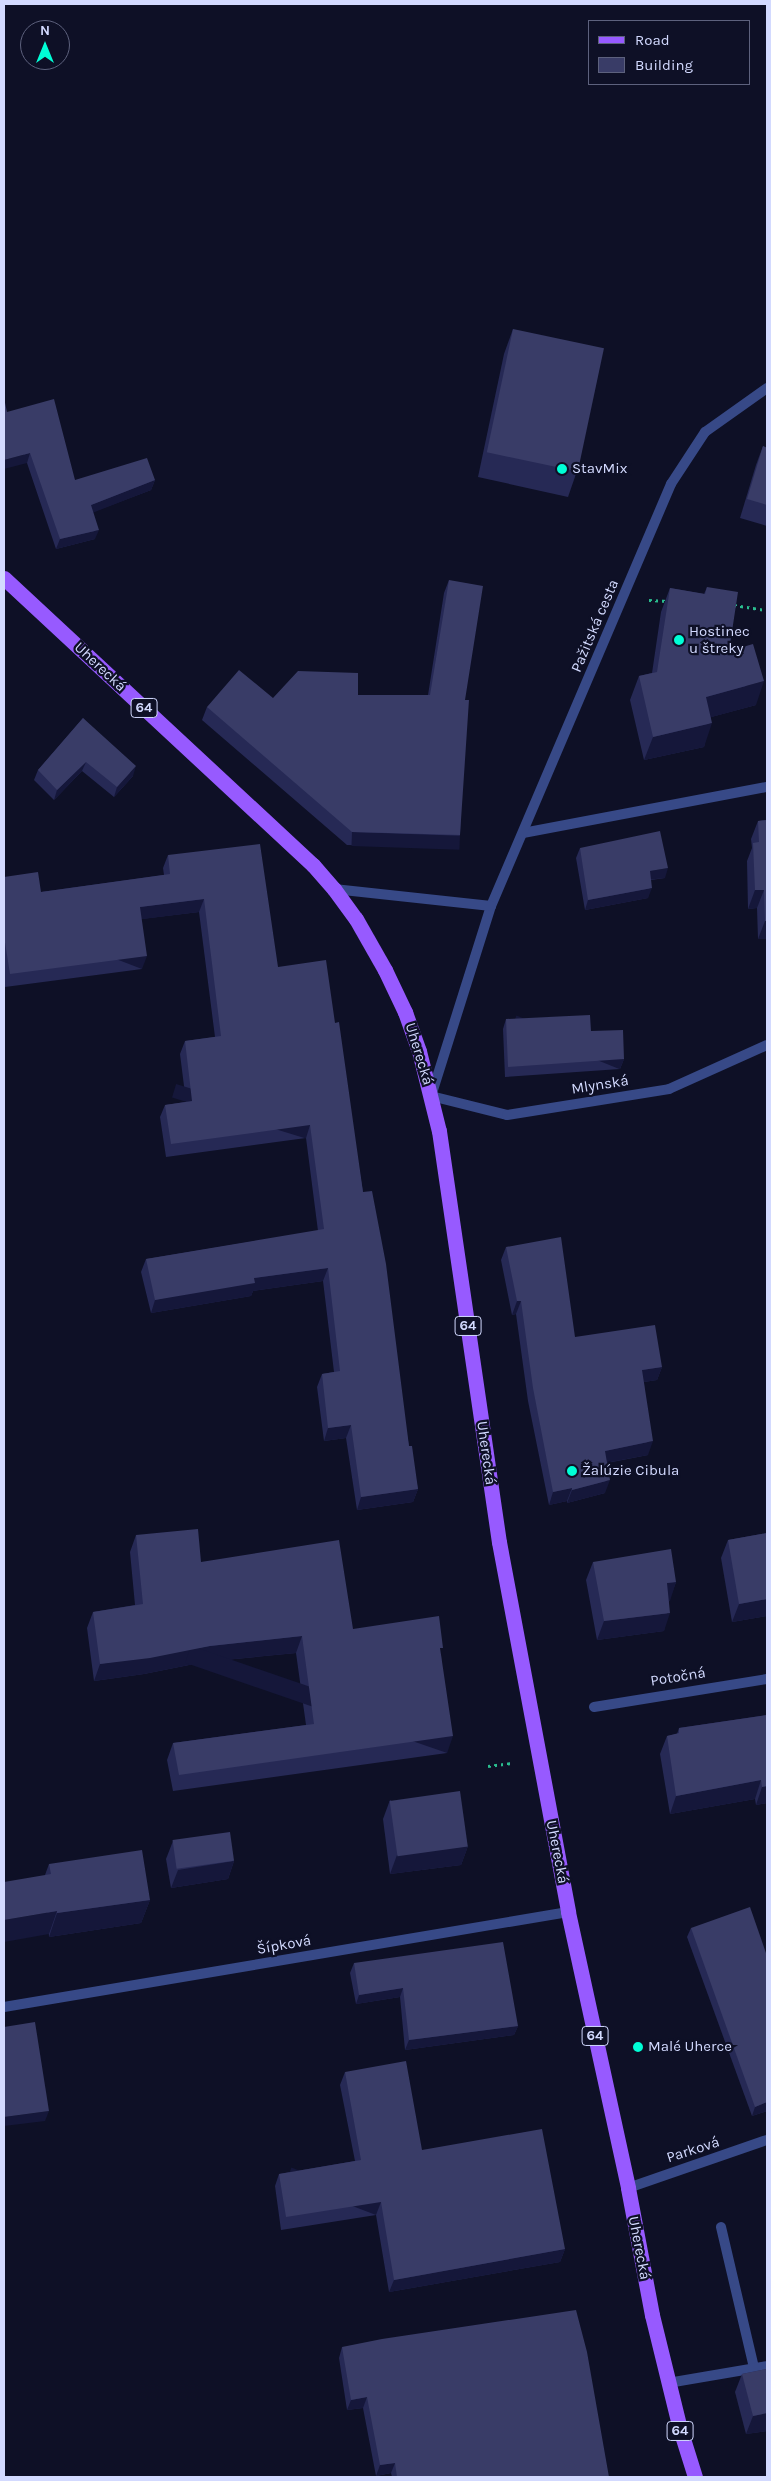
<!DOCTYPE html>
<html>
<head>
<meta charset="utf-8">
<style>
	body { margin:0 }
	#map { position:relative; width:771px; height:2481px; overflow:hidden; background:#0e1026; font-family:Karla,sans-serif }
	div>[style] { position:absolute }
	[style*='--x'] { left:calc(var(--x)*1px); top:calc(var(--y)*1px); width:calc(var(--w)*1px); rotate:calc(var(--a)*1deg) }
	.path>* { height:3px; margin-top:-1.5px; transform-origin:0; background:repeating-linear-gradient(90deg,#2abc8e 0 2.5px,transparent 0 6.5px) }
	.service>* { height:10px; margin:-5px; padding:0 5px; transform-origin:5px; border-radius:5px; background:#374987 }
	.minor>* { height:10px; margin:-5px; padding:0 5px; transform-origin:5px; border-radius:5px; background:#374987 }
	.primary>* { height:15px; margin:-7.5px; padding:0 7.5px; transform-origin:7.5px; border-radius:7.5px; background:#975aff }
	.wall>* { inset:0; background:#262955 }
	.shaded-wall>* { inset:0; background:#15173a; transform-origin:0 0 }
	.building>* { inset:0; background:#393c67; transform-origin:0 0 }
	.dots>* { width:14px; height:14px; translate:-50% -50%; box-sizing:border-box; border:2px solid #0e1026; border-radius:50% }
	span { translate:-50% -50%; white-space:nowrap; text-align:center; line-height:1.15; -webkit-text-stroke:4.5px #0e1026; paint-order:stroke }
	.shield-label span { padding:1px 4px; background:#0e1026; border:1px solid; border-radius:4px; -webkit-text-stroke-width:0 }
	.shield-label { font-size:14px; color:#d3daff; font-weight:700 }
	.poi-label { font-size:15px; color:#d3daff }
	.left { translate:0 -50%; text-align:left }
	.street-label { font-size:15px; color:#d3daff }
	.frame { position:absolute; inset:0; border:5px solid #d3daff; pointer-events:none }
	.legend { position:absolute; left:588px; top:20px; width:162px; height:65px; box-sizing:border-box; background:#0e1026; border:1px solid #5d617d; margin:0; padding:6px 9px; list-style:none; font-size:15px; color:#d3daff }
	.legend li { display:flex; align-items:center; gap:10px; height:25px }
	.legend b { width:25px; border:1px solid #5d617d }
	.north { position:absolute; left:20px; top:20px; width:50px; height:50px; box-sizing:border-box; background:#0e1026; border:1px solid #5d617d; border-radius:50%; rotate:0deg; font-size:14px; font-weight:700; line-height:20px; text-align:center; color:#d3daff }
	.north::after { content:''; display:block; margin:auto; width:18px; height:22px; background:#00fed6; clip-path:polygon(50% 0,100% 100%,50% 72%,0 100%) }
</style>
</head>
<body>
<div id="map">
	<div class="path">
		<div style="--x:649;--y:600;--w:19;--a:3"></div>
		<div style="--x:734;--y:605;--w:31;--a:9"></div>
		<div style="--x:488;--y:1766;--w:24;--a:-7"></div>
	</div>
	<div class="service">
		<div style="--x:523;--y:833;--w:248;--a:-10.7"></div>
		<div style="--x:4;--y:2007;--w:572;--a:-9.56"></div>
		<div style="--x:628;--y:2188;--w:147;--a:-19.1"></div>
		<div style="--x:721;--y:2227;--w:145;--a:76.8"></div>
		<div style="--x:668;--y:2383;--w:100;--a:-9.7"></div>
	</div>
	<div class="minor">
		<div style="--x:767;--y:388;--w:76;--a:144.6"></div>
		<div style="--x:705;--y:432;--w:62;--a:123.2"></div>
		<div style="--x:671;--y:484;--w:459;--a:113.1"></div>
		<div style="--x:491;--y:906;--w:199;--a:107.5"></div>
		<div style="--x:431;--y:1096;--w:78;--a:14"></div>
		<div style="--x:507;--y:1115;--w:164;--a:-9.1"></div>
		<div style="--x:669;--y:1089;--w:107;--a:-24.2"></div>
		<div style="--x:334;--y:889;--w:158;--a:6.2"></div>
		<div style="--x:594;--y:1707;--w:175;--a:-9.2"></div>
	</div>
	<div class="primary">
		<div style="--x:4;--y:578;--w:422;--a:42.9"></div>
		<div style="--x:313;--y:865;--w:32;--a:49"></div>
		<div style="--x:334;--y:889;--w:37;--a:54"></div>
		<div style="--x:356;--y:919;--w:59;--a:60.4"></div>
		<div style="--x:385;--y:970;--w:47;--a:64.5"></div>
		<div style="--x:405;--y:1012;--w:41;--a:70.3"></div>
		<div style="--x:419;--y:1051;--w:82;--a:76"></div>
		<div style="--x:439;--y:1131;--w:415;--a:81.7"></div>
		<div style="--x:499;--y:1542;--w:376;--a:79.4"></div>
		<div style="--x:568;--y:1912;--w:282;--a:77.7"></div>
		<div style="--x:628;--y:2188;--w:129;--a:79.3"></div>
		<div style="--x:652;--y:2315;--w:117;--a:76.2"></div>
		<div style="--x:680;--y:2429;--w:50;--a:72.6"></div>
	</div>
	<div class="wall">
		<div style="clip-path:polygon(513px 329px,577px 471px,568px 497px,478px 477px,504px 354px)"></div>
		<div style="clip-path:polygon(7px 412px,75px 480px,155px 480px,151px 490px,93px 512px,95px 539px,56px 549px,27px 463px)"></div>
		<div style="clip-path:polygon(763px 446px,767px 448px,767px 526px,740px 518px,756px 465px)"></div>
		<div style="clip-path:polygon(449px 580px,465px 700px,460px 835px,456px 848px,347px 845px,202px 720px,207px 707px,358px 695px,428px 695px,444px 593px)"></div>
		<div style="clip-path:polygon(707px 587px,729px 651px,756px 705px,711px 717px,704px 747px,644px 760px,630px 700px,639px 676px,652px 673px,661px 612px,670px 588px,704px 594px)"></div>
		<div style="clip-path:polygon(83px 718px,133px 776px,114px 797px,82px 771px,54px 800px,34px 780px,38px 770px)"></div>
		<div style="clip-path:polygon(767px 820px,767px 939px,758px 939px,757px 908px,748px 909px,747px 861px,752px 848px,751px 839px,758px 821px)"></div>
		<div style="clip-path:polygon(580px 848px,665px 878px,651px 880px,648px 898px,585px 910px,576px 858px)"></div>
		<div style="clip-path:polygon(168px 855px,278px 967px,335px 1023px,363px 1192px,409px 1446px,418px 1489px,413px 1502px,357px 1510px,346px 1438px,324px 1441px,317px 1387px,322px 1374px,334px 1372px,323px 1281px,253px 1291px,251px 1296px,151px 1313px,141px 1272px,146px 1259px,318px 1231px,306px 1138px,166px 1157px,160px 1117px,165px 1105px,186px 1102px,180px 1054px,185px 1041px,215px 1037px,199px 912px,141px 919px,142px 969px,5px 987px,4px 979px,4px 877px,41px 892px,164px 875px,163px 868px)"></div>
		<div style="clip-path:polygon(506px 1019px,591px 1031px,624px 1059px,620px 1069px,505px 1077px,503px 1029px)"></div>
		<div style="clip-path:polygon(506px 1247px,575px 1337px,662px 1367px,657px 1380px,644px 1382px,648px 1455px,607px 1463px,605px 1493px,567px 1503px,567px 1501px,549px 1505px,528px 1401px,516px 1314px,512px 1315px,501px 1260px)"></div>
		<div style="clip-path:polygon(767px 1533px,767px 1616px,732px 1622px,721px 1558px,728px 1540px)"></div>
		<div style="clip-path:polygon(136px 1535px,201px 1562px,353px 1629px,441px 1654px,447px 1753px,173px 1791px,167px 1760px,173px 1743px,306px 1725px,296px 1653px,204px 1662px,144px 1674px,94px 1681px,87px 1628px,93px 1612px,135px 1605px,130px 1552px)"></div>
		<div style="clip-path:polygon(593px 1562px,676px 1582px,669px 1601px,664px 1631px,597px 1640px,586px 1580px)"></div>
		<div style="clip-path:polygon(767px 1715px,767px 1803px,756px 1805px,755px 1799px,670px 1814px,660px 1754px,667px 1736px,677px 1734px,679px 1728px)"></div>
		<div style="clip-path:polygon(390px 1800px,468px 1846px,461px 1865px,390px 1874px,383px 1819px)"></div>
		<div style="clip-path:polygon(173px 1841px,234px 1861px,228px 1879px,171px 1888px,166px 1859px)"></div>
		<div style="clip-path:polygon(49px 1864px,150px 1900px,141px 1923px,49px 1937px,45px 1875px)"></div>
		<div style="clip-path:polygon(691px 1928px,767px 1956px,767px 2111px,752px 2116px,687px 1937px)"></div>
		<div style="clip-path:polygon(354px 1963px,518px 2026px,514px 2035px,405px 2050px,400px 1997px,356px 2004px,350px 1973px)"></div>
		<div style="clip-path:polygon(345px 2072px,422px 2150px,565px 2249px,560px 2262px,389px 2292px,376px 2215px,281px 2230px,275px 2186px,279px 2174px,355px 2161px,340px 2085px)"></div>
		<div style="clip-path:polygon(342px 2347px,609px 2477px,392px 2477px,391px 2473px,376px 2476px,363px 2408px,347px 2410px,339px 2358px)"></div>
		<div style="clip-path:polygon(767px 2369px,767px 2431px,746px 2434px,735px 2392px,742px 2374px)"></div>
	</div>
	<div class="shaded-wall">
		<div style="clip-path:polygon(30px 453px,27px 463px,4px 469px,4px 460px)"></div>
		<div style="clip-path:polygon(155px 480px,151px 490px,87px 515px,91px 505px)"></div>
		<div style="clip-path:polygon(99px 530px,95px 539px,56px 549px,60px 539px)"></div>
		<div style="clip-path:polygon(764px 681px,756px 705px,697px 721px,706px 697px)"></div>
		<div style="clip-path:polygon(712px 723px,704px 747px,644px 760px,653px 737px)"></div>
		<div style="clip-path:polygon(86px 762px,82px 771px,54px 800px,57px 790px)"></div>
		<div style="clip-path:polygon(136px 766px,133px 776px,114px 797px,117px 787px)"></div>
		<div style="left:352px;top:832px;width:108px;height:14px;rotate:2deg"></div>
		<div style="clip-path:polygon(668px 868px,665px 878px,646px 880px,650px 871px)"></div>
		<div style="clip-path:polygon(652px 888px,648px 898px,585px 910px,588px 900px)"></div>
		<div style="clip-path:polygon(755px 890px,764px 890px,757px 908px,748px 909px)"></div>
		<div style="clip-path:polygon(204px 899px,199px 912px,135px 920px,140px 907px)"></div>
		<div style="clip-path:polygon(765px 921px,767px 921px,767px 939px,758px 939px)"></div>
		<div style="left:147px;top:956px;width:14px;height:138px;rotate:111deg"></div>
		<div style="left:624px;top:1059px;width:11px;height:116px;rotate:112deg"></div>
		<div style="left:310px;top:1125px;width:14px;height:140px;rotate:107deg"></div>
		<div style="clip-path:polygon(328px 1268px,323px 1281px,253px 1291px,251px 1296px,151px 1313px,155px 1300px,254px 1278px)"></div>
		<div style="clip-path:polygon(517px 1301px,521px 1301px,516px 1314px,512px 1315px)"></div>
		<div style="clip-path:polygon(662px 1367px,657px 1380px,637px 1383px,642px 1370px)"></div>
		<div style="clip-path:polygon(351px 1425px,346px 1438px,324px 1441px,328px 1428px)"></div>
		<div style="clip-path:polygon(653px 1441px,648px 1455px,600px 1464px,605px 1451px)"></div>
		<div style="clip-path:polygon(610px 1480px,605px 1493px,567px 1503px,572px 1490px)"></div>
		<div style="clip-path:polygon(572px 1488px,567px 1501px,549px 1505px,553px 1492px)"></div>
		<div style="clip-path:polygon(418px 1489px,413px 1502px,357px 1510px,361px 1497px)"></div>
		<div style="clip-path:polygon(676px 1582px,670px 1601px,661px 1601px,667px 1583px)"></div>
		<div style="clip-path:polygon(767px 1599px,767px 1616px,732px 1622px,739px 1604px)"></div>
		<div style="clip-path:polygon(670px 1613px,664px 1631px,597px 1640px,604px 1621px)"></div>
		<div style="clip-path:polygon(302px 1636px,296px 1653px,204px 1662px,144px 1674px,94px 1681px,100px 1664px,210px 1646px)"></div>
		<div style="left:453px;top:1736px;width:18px;height:277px;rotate:109deg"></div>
		<div style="clip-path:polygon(761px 1780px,755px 1799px,670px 1814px,676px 1796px)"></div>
		<div style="clip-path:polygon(767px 1786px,767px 1803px,756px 1805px,762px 1787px)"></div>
		<div style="clip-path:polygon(468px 1846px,461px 1865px,390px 1874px,397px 1855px)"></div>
		<div style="clip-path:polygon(234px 1861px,228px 1879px,171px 1888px,178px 1870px)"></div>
		<div style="clip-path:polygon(150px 1900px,141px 1923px,49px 1937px,57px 1913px)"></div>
		<div style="clip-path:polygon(57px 1911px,49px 1934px,4px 1942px,4px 1920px)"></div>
		<div style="clip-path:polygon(403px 1988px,400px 1997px,356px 2004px,359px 1995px)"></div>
		<div style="clip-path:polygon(518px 2026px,514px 2035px,405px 2050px,409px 2040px)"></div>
		<div style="clip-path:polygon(767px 2102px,767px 2111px,752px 2116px,755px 2107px)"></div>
		<div style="clip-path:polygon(49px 2111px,45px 2121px,4px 2126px,4px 2117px)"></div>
		<div style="left:381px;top:2202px;width:14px;height:96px;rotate:111deg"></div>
		<div style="clip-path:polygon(565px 2249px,560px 2262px,389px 2292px,394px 2280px)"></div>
		<div style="clip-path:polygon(367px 2397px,363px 2408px,347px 2410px,351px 2400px)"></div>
		<div style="clip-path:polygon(767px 2413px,767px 2431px,746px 2434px,753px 2416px)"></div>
		<div style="clip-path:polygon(395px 2463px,391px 2473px,376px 2476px,380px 2465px)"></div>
	</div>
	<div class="building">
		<div style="left:513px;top:329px;width:93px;height:126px;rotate:12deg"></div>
		<div style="clip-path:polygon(4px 398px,7px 412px,54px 399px,75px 480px,147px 458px,155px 480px,91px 505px,99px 530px,60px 539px,30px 453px,4px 460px)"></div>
		<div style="clip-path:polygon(763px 446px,767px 448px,767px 505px,747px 499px)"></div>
		<div style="clip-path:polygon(449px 580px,483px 586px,465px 700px,469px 700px,460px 835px,352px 832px,207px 707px,239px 670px,273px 698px,298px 671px,358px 673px,358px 695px,430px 695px)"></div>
		<div style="clip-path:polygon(707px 587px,738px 592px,729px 651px,753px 644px,764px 681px,706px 697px,712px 723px,653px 737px,639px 676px,657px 672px,670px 588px,705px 594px)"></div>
		<div style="clip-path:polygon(83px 718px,136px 766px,117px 787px,86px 762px,57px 790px,38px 770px)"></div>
		<div style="clip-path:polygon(767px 820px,767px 921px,765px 921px,764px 890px,755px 890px,753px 843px,759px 842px,758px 821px)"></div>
		<div style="clip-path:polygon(660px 831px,668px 868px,650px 871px,652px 888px,588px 900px,580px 848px)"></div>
		<div style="clip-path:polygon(260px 844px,278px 967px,326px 960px,335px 1023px,339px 1022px,363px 1192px,372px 1191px,386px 1264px,409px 1446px,412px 1446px,418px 1489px,361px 1497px,351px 1425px,328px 1428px,322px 1374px,340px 1371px,328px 1268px,254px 1278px,255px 1283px,155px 1300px,146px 1259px,324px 1229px,310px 1125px,171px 1144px,165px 1105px,192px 1101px,185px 1041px,221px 1036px,204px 899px,140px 907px,147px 956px,10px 974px,4px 936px,4px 877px,38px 872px,41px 892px,170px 874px,168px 855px)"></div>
		<div style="clip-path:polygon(590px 1015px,591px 1031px,623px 1030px,624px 1059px,508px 1067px,506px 1019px)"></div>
		<div style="clip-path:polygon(561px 1237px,575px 1337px,655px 1325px,662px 1367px,642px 1370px,653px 1441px,605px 1451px,610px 1480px,572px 1490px,572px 1488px,553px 1492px,533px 1388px,521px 1301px,517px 1301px,506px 1247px)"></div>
		<div style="clip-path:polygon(198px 1529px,201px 1562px,339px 1540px,353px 1629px,439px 1616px,443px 1648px,440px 1648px,453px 1736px,179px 1775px,173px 1743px,314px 1724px,302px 1636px,210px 1646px,150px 1658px,100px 1664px,93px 1612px,143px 1604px,136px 1535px)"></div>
		<div style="clip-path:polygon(767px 1533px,767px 1599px,739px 1604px,728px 1540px)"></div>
		<div style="clip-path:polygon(671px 1549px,676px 1582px,667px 1583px,670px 1613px,604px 1621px,593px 1562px)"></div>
		<div style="clip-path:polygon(767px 1715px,767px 1786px,762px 1787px,761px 1780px,676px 1796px,667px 1736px,679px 1733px,679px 1728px)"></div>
		<div style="left:460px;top:1791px;width:56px;height:71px;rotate:82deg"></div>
		<div style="left:230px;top:1832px;width:29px;height:58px;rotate:82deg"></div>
		<div style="clip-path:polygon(142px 1850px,150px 1900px,57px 1913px,57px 1911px,4px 1920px,4px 1882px,51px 1874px,49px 1864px)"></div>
		<div style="clip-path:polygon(750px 1907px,767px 1956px,767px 2102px,755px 2107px,691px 1928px)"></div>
		<div style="clip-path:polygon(503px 1942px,518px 2026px,409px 2040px,403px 1988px,359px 1995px,354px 1963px)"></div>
		<div style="clip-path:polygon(35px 2022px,49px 2111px,4px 2117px,4px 2027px)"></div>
		<div style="clip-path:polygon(406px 2061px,422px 2150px,542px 2129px,565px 2249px,394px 2280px,381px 2202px,286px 2217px,279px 2174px,361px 2160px,345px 2072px)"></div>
		<div style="clip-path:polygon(576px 2310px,587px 2352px,609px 2477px,397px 2477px,395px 2463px,380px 2465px,367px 2397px,351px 2400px,342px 2347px,382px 2339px)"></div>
		<div style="clip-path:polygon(767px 2369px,767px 2413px,753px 2416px,742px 2374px)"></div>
	</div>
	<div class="dots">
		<div style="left:562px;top:469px;background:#00fed6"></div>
		<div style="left:679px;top:640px;background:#00fed6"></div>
		<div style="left:572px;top:1471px;background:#00fed6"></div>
		<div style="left:638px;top:2047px;background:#00fed6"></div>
	</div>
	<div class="shield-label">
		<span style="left:144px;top:708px">64</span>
		<span style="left:468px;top:1326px">64</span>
		<span style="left:595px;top:2036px">64</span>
		<span style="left:680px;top:2431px">64</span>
	</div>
	<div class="poi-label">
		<span class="left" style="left:572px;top:469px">StavMix</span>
		<span class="left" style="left:689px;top:640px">Hostinec<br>u štreky</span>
		<span class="left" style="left:582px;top:1471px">Žalúzie Cibula</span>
		<span class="left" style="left:648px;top:2047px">Malé Uherce</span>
	</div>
	<div class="street-label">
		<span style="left:595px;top:626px;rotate:-67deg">Pažitská cesta</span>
		<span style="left:100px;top:667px;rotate:43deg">Uherecká</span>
		<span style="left:419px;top:1054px;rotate:73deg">Uherecká</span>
		<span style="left:600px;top:1085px;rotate:-9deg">Mlynská</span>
		<span style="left:486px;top:1453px;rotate:82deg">Uherecká</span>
		<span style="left:678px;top:1677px;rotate:-9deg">Potočná</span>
		<span style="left:557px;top:1852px;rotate:79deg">Uherecká</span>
		<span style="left:284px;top:1945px;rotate:-10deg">Šípková</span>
		<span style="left:693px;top:2150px;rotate:-18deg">Parková</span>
		<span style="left:639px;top:2248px;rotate:79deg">Uherecká</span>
	</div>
	<div class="frame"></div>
	<ul class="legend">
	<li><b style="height:6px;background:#975aff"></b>Road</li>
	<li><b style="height:14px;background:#393c67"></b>Building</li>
	</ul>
	<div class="north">N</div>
</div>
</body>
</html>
